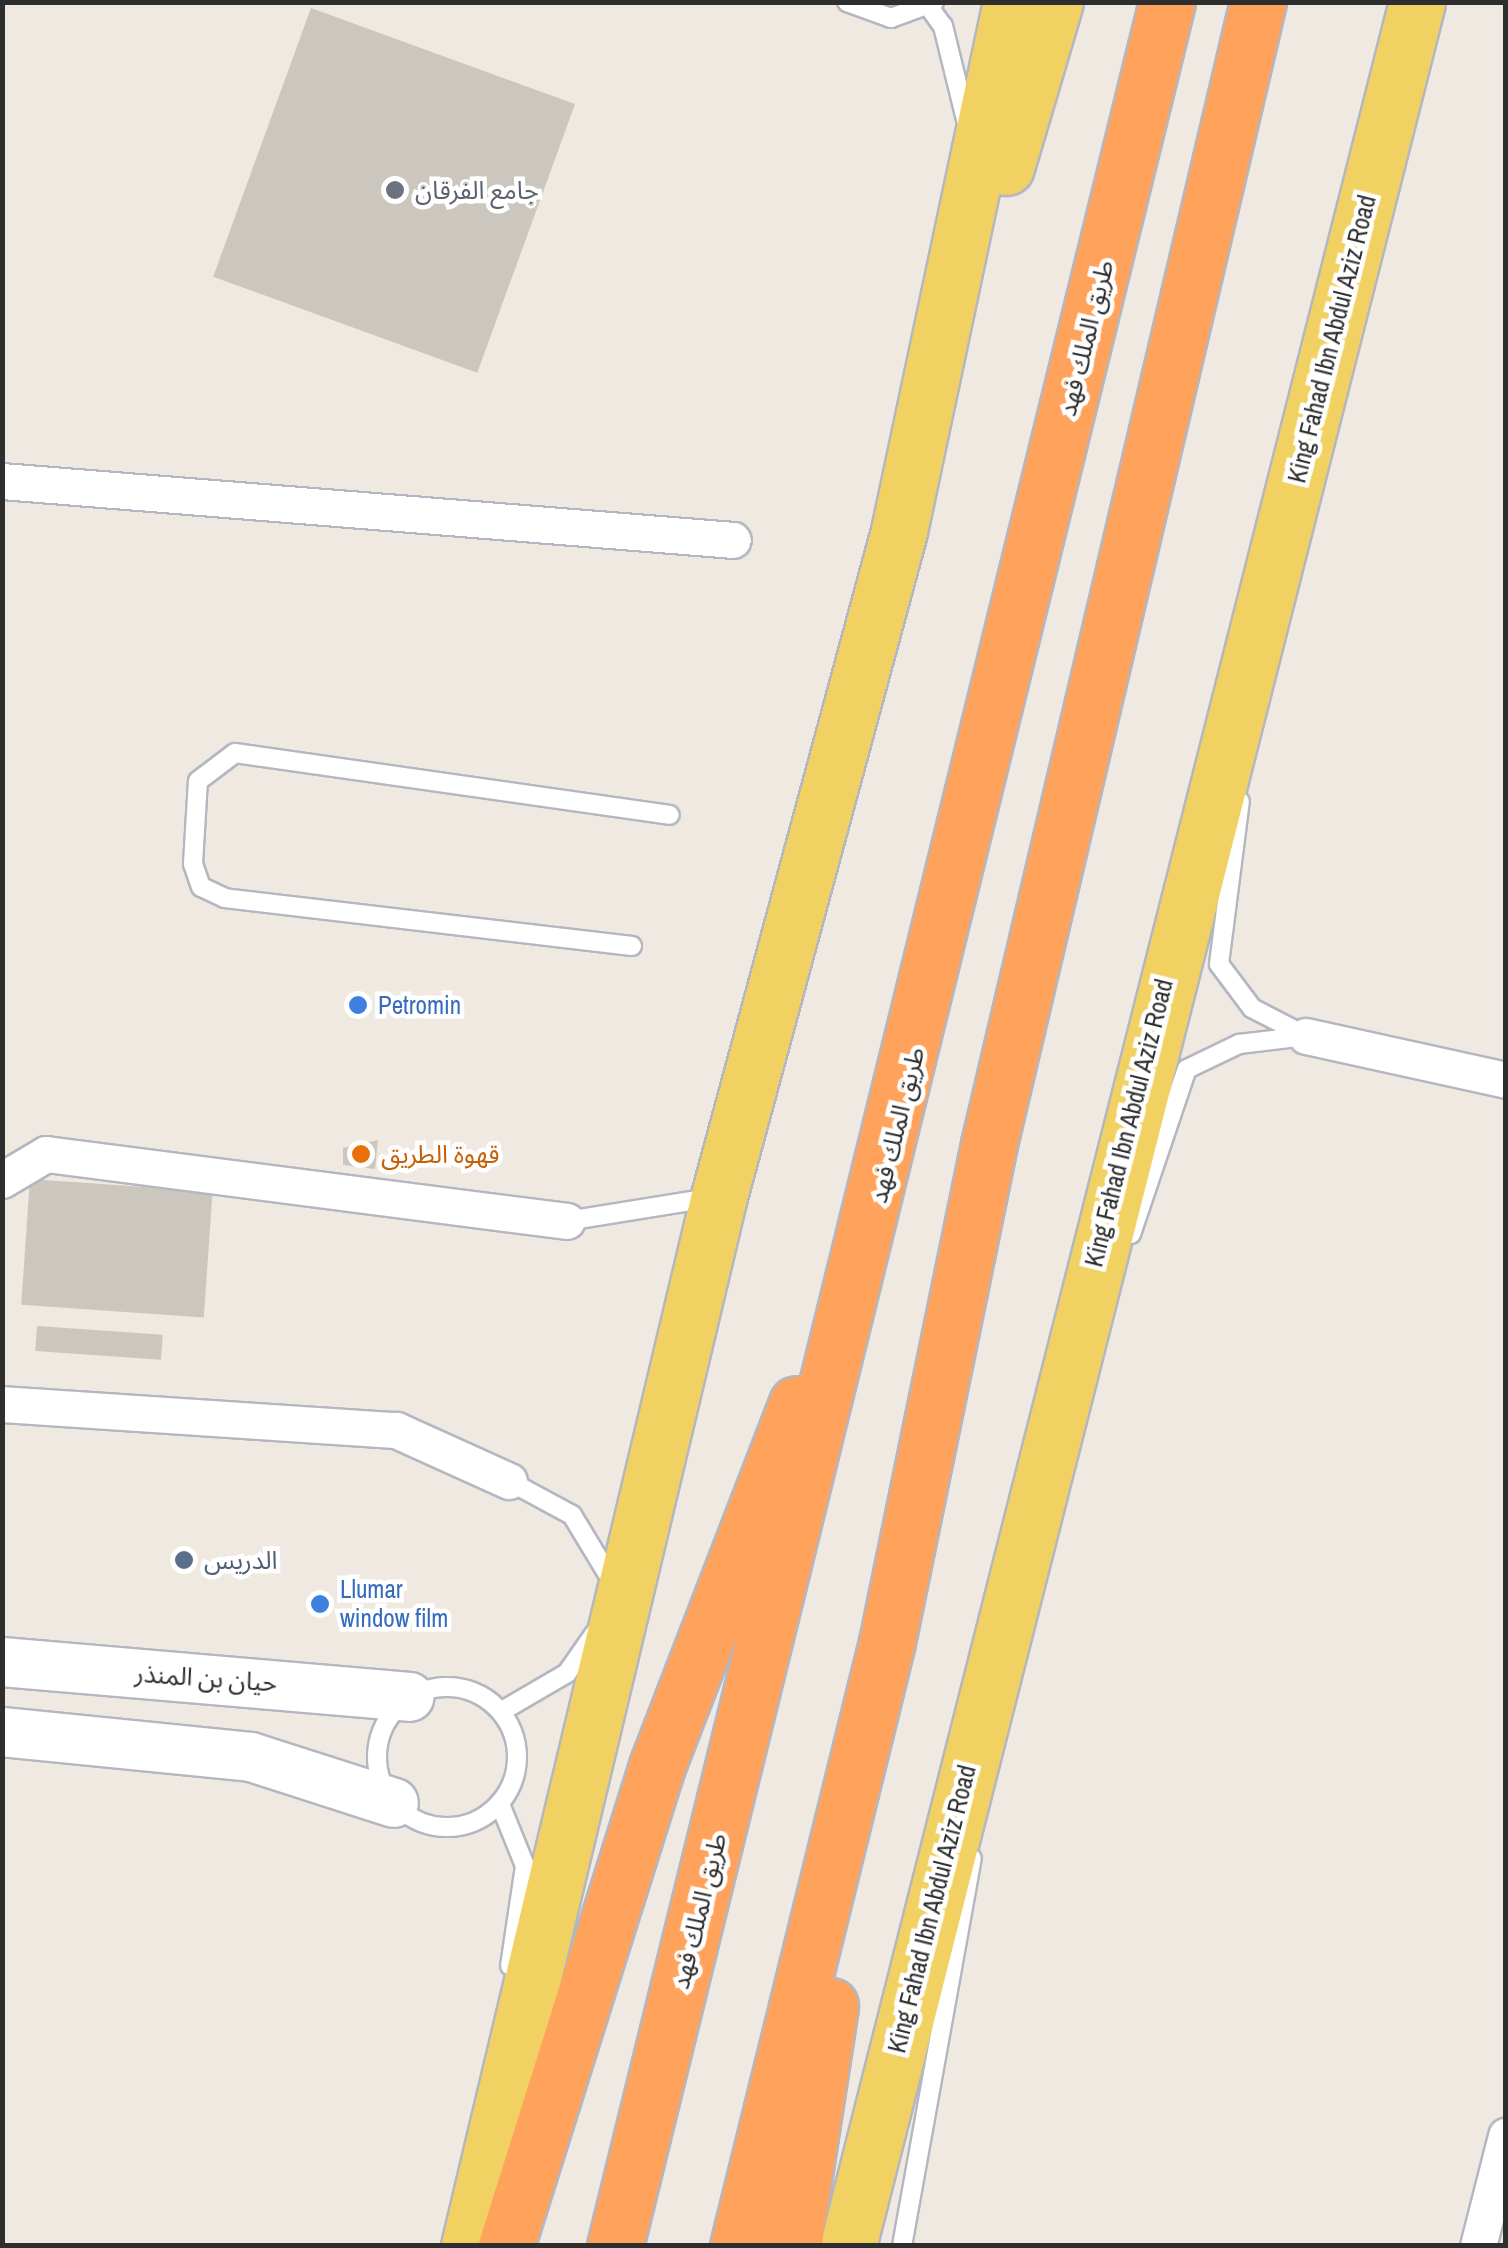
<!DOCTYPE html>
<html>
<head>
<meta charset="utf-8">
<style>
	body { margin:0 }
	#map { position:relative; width:1508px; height:2248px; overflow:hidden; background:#efe9e1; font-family:"Archivo Narrow","Noto Sans Arabic",sans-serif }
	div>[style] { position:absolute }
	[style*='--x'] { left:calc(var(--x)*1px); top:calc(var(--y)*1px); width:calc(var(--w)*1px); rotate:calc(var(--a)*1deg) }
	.building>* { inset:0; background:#cbc7bf; transform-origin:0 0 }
	.roads { filter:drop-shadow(2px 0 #b4b7c1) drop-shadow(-2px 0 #b4b7c1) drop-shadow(0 2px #b4b7c1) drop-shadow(0 -2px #b4b7c1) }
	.lane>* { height:18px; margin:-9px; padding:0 9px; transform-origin:9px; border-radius:9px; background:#fff }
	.lane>.ring { margin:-9px; padding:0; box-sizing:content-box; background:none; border:18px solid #fff; border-radius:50% }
	.street>* { height:35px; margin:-17.5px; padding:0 17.5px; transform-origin:17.5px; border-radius:17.5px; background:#fff }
	.secondary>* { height:48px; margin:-24px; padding:0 24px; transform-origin:24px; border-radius:24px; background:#fff }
	.primary>* { height:55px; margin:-27.5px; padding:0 27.5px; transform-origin:27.5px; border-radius:27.5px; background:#f2d163 }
	.highway>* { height:55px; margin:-27.5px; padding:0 27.5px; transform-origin:27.5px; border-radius:27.5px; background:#ffa35c }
	.dots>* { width:28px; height:28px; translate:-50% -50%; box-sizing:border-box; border:5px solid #fff; border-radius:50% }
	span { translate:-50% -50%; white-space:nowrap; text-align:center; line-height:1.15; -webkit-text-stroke:9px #fff; paint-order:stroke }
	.worship-label { font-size:25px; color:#5b616d }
	.left { translate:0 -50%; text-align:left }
	.street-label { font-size:25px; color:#2e2e2e }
	.shop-label { font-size:25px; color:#366cbe }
	.food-label { font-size:25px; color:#c56008 }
	.service-label { font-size:25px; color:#4e5e75 }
	.frame { position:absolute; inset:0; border:5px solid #2e2e2e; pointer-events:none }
</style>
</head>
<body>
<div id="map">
	<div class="building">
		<div style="left:311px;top:8px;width:281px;height:286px;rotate:20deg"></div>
		<div style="clip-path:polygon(378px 1140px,375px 1169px,343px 1165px,343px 1148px)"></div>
		<div style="left:30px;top:1179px;width:183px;height:126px;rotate:4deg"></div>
		<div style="left:37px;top:1326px;width:126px;height:25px;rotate:4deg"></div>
	</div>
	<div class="roads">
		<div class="lane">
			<div style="--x:847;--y:2;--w:47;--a:20"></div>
			<div style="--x:891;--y:18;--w:46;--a:-20.4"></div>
			<div style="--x:929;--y:7;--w:24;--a:54"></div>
			<div style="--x:943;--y:26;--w:101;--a:76.2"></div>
			<div style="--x:632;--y:946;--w:410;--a:-173.3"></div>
			<div style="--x:225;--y:898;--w:26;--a:-155"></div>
			<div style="--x:201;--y:887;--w:24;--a:-109"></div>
			<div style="--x:193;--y:864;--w:83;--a:-86.6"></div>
			<div style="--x:198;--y:781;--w:46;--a:-37.1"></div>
			<div style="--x:235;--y:753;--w:439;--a:8.1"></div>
			<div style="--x:567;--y:1221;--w:144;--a:-9.2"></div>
			<div style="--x:1131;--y:1234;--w:174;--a:-71.3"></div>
			<div style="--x:1187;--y:1069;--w:58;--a:-25.7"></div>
			<div style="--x:1239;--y:1044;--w:67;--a:-6.8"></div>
			<div style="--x:1306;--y:1036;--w:61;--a:-152.6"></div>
			<div style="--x:1252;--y:1008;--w:55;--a:-126.9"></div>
			<div style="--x:1219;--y:964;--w:164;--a:-82.7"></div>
			<div style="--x:509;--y:1481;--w:72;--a:28.4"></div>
			<div style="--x:572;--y:1515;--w:83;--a:58.8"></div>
			<div class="ring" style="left:377px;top:1687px;width:122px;height:122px"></div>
			<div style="--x:502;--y:1711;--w:75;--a:-30.3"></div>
			<div style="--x:567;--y:1673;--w:49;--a:-55"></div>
			<div style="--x:500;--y:1804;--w:67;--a:68"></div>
			<div style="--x:525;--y:1866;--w:101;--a:98.5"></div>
			<div style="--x:902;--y:2246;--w:394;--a:-79.8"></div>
		</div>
		<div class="street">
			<div style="--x:2;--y:481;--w:733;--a:4.61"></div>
			<div style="--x:1306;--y:1036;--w:205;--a:12.4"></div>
			<div style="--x:2;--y:1180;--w:51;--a:-30.6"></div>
			<div style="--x:46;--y:1154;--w:525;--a:7.33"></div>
			<div style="--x:2;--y:1404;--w:395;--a:3.8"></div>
			<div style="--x:396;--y:1430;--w:124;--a:24.3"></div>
			<div style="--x:1478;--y:2246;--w:114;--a:-75.7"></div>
		</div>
		<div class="secondary">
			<div style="--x:2;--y:1662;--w:409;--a:4.9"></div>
			<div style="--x:2;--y:1732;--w:250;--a:5.7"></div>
			<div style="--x:251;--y:1757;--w:150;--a:17.8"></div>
		</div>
		<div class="primary">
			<div style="--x:1006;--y:167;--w:172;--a:-73.5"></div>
			<div style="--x:469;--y:2246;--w:1079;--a:-76.61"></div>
			<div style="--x:719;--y:1196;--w:689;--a:-74.85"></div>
			<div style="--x:899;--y:531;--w:541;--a:-78.05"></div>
			<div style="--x:848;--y:2246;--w:2315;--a:-75.77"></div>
		</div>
		<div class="highway">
			<div style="--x:506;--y:2246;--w:503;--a:-72.54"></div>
			<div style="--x:657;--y:1766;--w:388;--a:-68.9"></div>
			<div style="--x:615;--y:2246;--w:2311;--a:-76.18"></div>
			<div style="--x:738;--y:2246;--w:622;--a:-76.14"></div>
			<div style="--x:887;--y:1642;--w:508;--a:-78.42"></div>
			<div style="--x:989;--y:1144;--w:1173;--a:-76.75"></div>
			<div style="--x:793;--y:2246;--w:243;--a:-81.2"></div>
		</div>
	</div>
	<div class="dots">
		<div style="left:395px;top:190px;background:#6b7280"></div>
		<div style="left:358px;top:1005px;background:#3f7fe0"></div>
		<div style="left:361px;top:1154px;background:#e8710a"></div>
		<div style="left:184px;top:1560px;background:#5c6f8a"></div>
		<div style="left:320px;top:1604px;background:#3f7fe0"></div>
	</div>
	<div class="worship-label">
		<span class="left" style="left:415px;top:190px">جامع الفرقان</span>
	</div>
	<div class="street-label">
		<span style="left:1086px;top:338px;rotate:-76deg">طريق الملك فهد</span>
		<span style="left:1332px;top:339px;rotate:-76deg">King Fahad Ibn Abdul Aziz Road</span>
		<span style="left:1129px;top:1123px;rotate:-76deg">King Fahad Ibn Abdul Aziz Road</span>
		<span style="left:897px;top:1125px;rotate:-76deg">طريق الملك فهد</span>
		<span style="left:206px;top:1678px;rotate:4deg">حيان بن المنذر</span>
		<span style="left:932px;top:1909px;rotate:-76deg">King Fahad Ibn Abdul Aziz Road</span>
		<span style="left:699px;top:1911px;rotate:-76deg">طريق الملك فهد</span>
	</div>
	<div class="shop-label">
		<span class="left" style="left:378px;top:1005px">Petromin</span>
		<span class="left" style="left:340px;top:1604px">Llumar<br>window film</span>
	</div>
	<div class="food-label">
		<span class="left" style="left:381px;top:1154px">قهوة الطريق</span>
	</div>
	<div class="service-label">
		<span class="left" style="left:204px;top:1560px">الدريس</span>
	</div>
	<div class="frame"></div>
</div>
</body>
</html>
